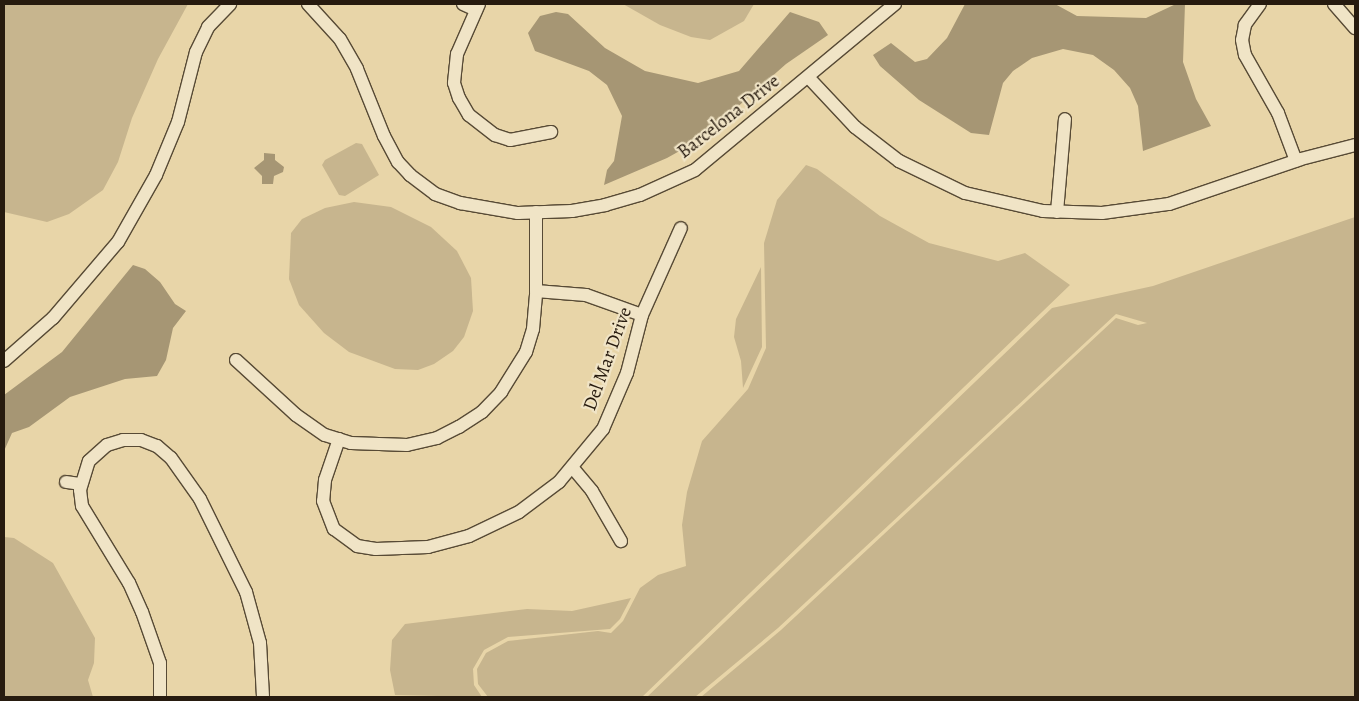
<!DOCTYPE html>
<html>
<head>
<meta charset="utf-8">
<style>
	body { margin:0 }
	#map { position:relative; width:1359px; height:701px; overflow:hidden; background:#e8d5a8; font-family:Alegreya,serif }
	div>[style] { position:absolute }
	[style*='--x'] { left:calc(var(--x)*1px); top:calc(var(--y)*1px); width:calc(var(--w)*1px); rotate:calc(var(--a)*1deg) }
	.green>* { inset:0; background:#c7b58e }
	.water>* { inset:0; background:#a69674 }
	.roads { filter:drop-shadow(1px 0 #574a35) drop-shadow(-1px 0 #574a35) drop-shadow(0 1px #574a35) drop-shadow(0 -1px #574a35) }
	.minor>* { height:12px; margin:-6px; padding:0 6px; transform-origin:6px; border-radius:6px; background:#f0e4c6 }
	span { translate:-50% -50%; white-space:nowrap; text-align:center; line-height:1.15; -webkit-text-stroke:4.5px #f0e4c6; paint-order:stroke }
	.street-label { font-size:19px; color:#271b0f }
	.frame { position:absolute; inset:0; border:5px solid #271b0f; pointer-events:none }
</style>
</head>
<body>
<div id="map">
	<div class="green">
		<div style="clip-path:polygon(4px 4px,188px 4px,158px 59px,132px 118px,118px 162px,103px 190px,69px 214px,47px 222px,4px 212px)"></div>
		<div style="clip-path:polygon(623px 4px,754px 4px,744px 21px,710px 40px,691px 37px,660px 25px)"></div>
		<div style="clip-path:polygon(356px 143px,362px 144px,379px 175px,345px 196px,339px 195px,322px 165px,325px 160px)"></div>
		<div style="clip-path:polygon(806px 165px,817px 169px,880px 216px,929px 243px,998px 261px,1025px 253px,1070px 285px,642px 697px,488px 697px,478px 684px,477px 669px,486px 653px,508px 641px,598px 631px,611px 633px,623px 621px,640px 588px,658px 575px,686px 566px,682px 525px,687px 492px,702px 441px,748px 389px,766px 348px,764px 243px,777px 200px)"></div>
		<div style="clip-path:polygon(354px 202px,391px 207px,431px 227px,457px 251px,471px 278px,473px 311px,464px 337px,453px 351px,434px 364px,418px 370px,395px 369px,349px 352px,324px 333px,299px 305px,289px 279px,291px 233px,302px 219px,325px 208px)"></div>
		<div style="clip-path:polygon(1355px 217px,1355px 697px,701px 697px,781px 630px,1116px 318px,1138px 325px,1147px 323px,1116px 314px,778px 628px,695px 697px,647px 697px,1052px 308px,1153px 286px)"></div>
		<div style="clip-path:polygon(761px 267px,762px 347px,743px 388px,741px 361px,734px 337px,736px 319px)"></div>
		<div style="clip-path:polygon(4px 537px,14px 538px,53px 563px,95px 638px,94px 663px,88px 680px,93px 697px,4px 697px)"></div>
		<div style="clip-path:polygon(631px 598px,620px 619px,610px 629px,508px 637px,484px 650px,473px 669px,474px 685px,482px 697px,395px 695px,390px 670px,392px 640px,405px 624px,527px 609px,572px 611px)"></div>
	</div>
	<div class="water">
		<div style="clip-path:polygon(965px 4px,1055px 4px,1077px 16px,1146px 18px,1176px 4px,1185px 4px,1183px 62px,1196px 99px,1211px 126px,1143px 151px,1138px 106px,1130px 88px,1114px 70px,1093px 55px,1063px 49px,1032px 58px,1013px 71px,1003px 83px,989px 135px,971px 133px,919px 100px,880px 66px,873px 55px,891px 43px,915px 62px,927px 59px,947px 38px)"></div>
		<div style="clip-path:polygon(556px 12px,568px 14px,605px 48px,645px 71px,698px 83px,739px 71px,790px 12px,819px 22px,828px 35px,786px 64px,701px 139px,667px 158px,604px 185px,607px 170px,614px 161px,622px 116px,607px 85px,589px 71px,535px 51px,528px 33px,540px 16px)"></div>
		<div style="clip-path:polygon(264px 153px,275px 154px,275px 160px,284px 167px,283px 172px,274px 176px,273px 184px,262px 184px,262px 176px,254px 168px,264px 160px)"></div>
		<div style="clip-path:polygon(133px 265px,145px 269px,160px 282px,175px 304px,186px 311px,173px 328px,166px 360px,157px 376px,125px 379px,70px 397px,29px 427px,12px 433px,4px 451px,4px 395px,62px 352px)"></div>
	</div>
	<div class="roads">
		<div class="minor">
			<div style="--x:308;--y:4;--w:47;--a:47.6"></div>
			<div style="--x:340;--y:39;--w:34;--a:60"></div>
			<div style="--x:357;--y:69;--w:72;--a:68.1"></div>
			<div style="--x:384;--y:136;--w:30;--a:62"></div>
			<div style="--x:398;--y:162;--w:18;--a:47"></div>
			<div style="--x:410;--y:175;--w:31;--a:37"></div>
			<div style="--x:435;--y:194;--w:27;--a:20"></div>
			<div style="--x:460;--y:203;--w:59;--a:9.8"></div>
			<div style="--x:518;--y:213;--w:54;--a:-2.1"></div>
			<div style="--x:572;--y:211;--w:34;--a:-10"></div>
			<div style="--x:605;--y:205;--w:36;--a:-16"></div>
			<div style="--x:640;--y:195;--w:60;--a:-24.4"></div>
			<div style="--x:695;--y:170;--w:260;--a:-39.7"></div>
			<div style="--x:463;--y:4;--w:14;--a:25"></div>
			<div style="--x:479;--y:4;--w:55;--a:113.7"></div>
			<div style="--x:457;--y:54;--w:29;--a:96"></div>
			<div style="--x:454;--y:83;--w:16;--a:72"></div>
			<div style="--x:459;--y:98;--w:20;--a:60"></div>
			<div style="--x:469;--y:115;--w:33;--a:38"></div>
			<div style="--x:495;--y:135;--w:16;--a:18"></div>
			<div style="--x:510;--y:140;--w:42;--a:-11"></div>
			<div style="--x:1260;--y:4;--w:26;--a:126"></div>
			<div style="--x:1245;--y:25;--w:15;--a:101"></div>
			<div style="--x:1242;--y:40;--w:15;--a:79"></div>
			<div style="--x:1245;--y:55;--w:67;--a:60.4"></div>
			<div style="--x:1278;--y:113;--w:51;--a:69.4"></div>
			<div style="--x:1334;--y:4;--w:32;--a:49"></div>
			<div style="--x:809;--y:78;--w:67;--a:46.8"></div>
			<div style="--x:855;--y:127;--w:56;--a:37.7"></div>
			<div style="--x:899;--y:161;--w:73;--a:25.9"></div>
			<div style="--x:965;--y:193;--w:80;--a:13"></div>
			<div style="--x:1043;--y:211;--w:59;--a:1.9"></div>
			<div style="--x:1102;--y:213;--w:68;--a:-7.7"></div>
			<div style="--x:1169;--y:204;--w:139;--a:-18.8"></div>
			<div style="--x:1301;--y:159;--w:56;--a:-14.5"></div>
			<div style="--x:1057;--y:212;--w:93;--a:-85.1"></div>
			<div style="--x:536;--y:291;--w:50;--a:4.6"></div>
			<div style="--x:586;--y:295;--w:59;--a:19.7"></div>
			<div style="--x:236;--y:360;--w:81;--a:42.5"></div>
			<div style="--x:296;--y:415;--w:35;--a:35"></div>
			<div style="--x:325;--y:435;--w:27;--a:17"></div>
			<div style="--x:351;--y:443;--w:56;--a:2"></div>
			<div style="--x:407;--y:445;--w:31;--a:-13"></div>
			<div style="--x:437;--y:438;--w:25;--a:-27"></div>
			<div style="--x:459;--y:427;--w:27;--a:-33"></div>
			<div style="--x:482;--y:412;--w:28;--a:-46"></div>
			<div style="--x:501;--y:392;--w:47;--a:-58"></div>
			<div style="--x:526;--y:352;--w:24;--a:-73"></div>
			<div style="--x:533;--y:329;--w:38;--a:-85"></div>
			<div style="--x:536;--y:291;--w:79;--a:-90"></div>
			<div style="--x:4;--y:361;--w:65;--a:-41.3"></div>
			<div style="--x:53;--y:318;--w:100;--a:-49.5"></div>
			<div style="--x:118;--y:242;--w:77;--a:-60.4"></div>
			<div style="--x:156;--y:175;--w:57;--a:-67.5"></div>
			<div style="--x:178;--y:122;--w:72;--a:-75.6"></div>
			<div style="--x:196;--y:52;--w:28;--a:-64"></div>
			<div style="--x:208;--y:27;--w:32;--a:-46"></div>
			<div style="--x:339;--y:439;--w:43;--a:108.9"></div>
			<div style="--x:325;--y:480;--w:21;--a:95"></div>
			<div style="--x:323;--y:501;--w:30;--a:69"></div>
			<div style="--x:334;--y:529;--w:29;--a:36"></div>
			<div style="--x:357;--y:546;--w:19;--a:9"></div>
			<div style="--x:376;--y:549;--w:52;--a:-2.2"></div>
			<div style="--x:428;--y:547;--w:42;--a:-15"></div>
			<div style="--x:469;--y:536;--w:55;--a:-25.6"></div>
			<div style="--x:519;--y:512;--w:50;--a:-36.9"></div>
			<div style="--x:559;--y:482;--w:69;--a:-50.3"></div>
			<div style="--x:603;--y:429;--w:61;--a:-66.8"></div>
			<div style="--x:627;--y:373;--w:60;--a:-75.5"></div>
			<div style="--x:642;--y:315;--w:95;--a:-65.9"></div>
			<div style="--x:572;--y:467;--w:31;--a:50"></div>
			<div style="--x:592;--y:491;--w:58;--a:59.9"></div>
			<div style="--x:66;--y:482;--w:15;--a:8"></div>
			<div style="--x:160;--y:697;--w:34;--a:-90"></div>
			<div style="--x:160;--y:663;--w:54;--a:-109.4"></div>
			<div style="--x:142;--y:612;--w:32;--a:-114"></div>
			<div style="--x:129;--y:583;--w:90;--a:-121.4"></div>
			<div style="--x:82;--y:506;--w:16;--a:-97"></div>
			<div style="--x:80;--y:490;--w:30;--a:-73"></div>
			<div style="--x:89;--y:461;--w:24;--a:-42"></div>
			<div style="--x:107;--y:445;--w:17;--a:-17"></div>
			<div style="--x:123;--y:440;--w:18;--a:0"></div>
			<div style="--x:141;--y:440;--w:17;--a:21"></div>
			<div style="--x:157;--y:446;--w:18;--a:41"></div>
			<div style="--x:171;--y:458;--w:50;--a:54.7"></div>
			<div style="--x:200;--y:499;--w:104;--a:63.7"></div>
			<div style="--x:246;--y:592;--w:53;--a:74.6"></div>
			<div style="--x:260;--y:643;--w:54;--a:86.8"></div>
		</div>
	</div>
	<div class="street-label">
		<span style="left:729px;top:117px;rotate:-38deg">Barcelona Drive</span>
		<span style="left:608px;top:359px;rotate:-70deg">Del Mar Drive</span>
	</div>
	<div class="frame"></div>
</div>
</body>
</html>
